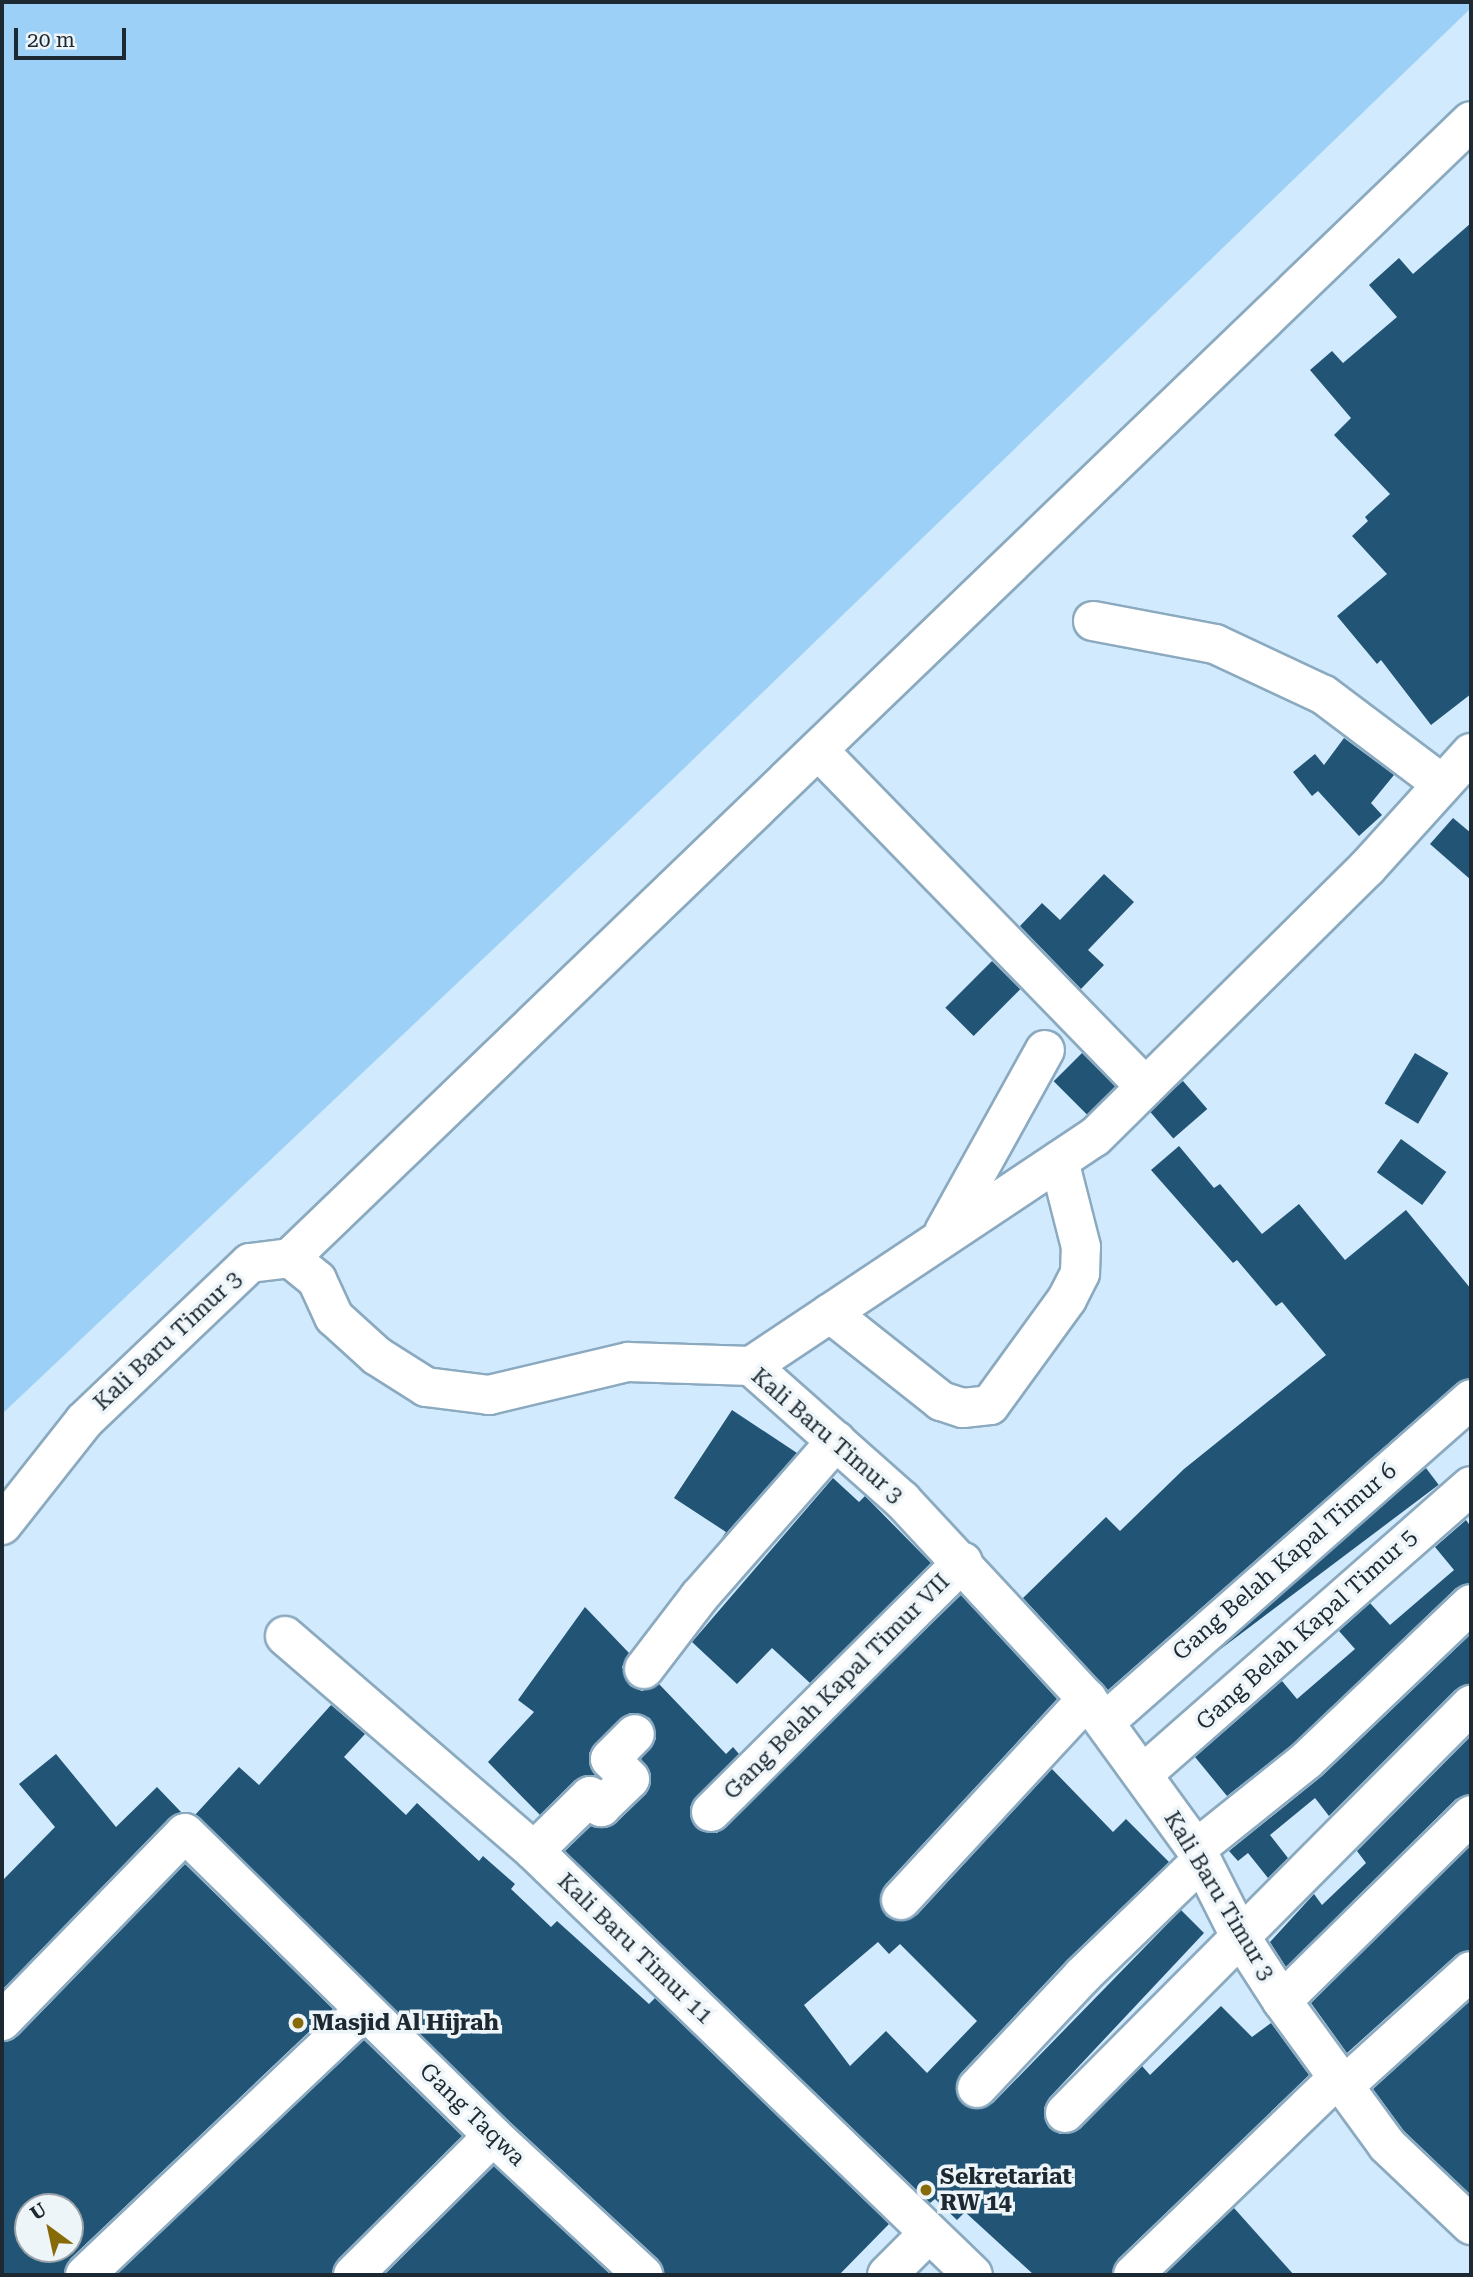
<!DOCTYPE html>
<html>
<head>
<meta charset="utf-8">
<style>
	body { margin:0 }
	#map { position:relative; width:1473px; height:2277px; overflow:hidden; background:#d1eafd; font-family:"Roboto Serif",serif }
	div>[style] { position:absolute }
	[style*='--x'] { left:calc(var(--x)*1px); top:calc(var(--y)*1px); width:calc(var(--w)*1px); rotate:calc(var(--a)*1deg) }
	.water>* { inset:0; background:#9cd0f6 }
	.building>* { inset:0; background:#225475; transform-origin:0 0 }
	.roads { filter:drop-shadow(2px 0 #8baac0) drop-shadow(-2px 0 #8baac0) drop-shadow(0 2px #8baac0) drop-shadow(0 -2px #8baac0) }
	.minor>* { height:38px; margin:-19px; padding:0 19px; transform-origin:19px; border-radius:19px; background:#fff }
	.dots>* { width:19px; height:19px; translate:-50% -50%; box-sizing:border-box; border:4px solid #eef5f9; border-radius:50% }
	span { translate:-50% -50%; white-space:nowrap; text-align:center; line-height:1.15; -webkit-text-stroke:7px #eef5f9; paint-order:stroke }
	.street-label { font-size:23px; color:#1d2932 }
	.poi-label { font-size:23px; color:#1d2932; font-weight:700 }
	.left { translate:0 -50%; text-align:left }
	.frame { position:absolute; inset:0; border:4px solid #1d2932; pointer-events:none }
	.north { position:absolute; left:14px; top:2193px; width:70px; height:70px; box-sizing:border-box; background:#eef5f9; border:2px solid #9aa3a9; border-radius:50%; rotate:327deg; font-size:19px; font-weight:700; line-height:28px; text-align:center; color:#1d2932 }
	.north::after { content:''; display:block; margin:auto; width:24px; height:32px; background:#886b09; clip-path:polygon(50% 0,100% 100%,50% 72%,0 100%) }
	.scale { position:absolute; left:14px; top:28px; width:112px; height:32px; box-sizing:border-box; border:4px solid #1d2932; border-top:0; padding-left:9px; font-size:21px; line-height:24px; white-space:nowrap; color:#1d2932; -webkit-text-stroke:5px #eef5f9; paint-order:stroke }
</style>
</head>
<body>
<div id="map">
	<div class="water">
		<div style="clip-path:polygon(2px 2px,1471px 2px,1471px 8px,675px 777px,2px 1414px)"></div>
	</div>
	<div class="building">
		<div style="clip-path:polygon(1471px 223px,1471px 694px,1431px 725px,1381px 660px,1377px 664px,1337px 616px,1387px 574px,1352px 536px,1368px 521px,1365px 517px,1390px 494px,1334px 435px,1351px 418px,1310px 370px,1332px 351px,1343px 363px,1397px 317px,1369px 285px,1399px 258px,1413px 274px)"></div>
		<div style="clip-path:polygon(1344px 738px,1394px 775px,1371px 803px,1382px 815px,1359px 836px,1318px 791px,1312px 796px,1293px 772px,1315px 754px,1324px 765px)"></div>
		<div style="clip-path:polygon(1453px 818px,1471px 833px,1471px 880px,1430px 844px)"></div>
		<div style="clip-path:polygon(1104px 874px,1134px 902px,1088px 950px,1104px 965px,1081px 989px,1020px 926px,1042px 903px,1060px 920px)"></div>
		<div style="left:992px;top:961px;width:40px;height:66px;rotate:45deg"></div>
		<div style="left:1082px;top:1053px;width:47px;height:40px;rotate:45deg"></div>
		<div style="left:1415px;top:1053px;width:39px;height:59px;rotate:31deg"></div>
		<div style="left:1183px;top:1081px;width:37px;height:45px;rotate:49deg"></div>
		<div style="left:1401px;top:1139px;width:56px;height:41px;rotate:36deg"></div>
		<div style="clip-path:polygon(1179px 1146px,1214px 1188px,1220px 1184px,1262px 1234px,1299px 1204px,1345px 1260px,1406px 1210px,1471px 1289px,1471px 1378px,1457px 1383px,1108px 1690px,1023px 1598px,1106px 1517px,1120px 1531px,1184px 1469px,1326px 1355px,1282px 1302px,1276px 1306px,1237px 1260px,1233px 1263px,1151px 1170px)"></div>
		<div style="clip-path:polygon(732px 1410px,797px 1453px,721px 1539px,726px 1532px,674px 1498px)"></div>
		<div style="left:1426px;top:1468px;width:21px;height:390px;rotate:53deg"></div>
		<div style="clip-path:polygon(833px 1478px,859px 1502px,865px 1496px,931px 1563px,810px 1683px,772px 1648px,737px 1684px,692px 1642px)"></div>
		<div style="clip-path:polygon(1466px 1520px,1471px 1527px,1471px 1583px,1456px 1588px,1293px 1744px,1227px 1796px,1195px 1757px,1282px 1681px,1297px 1699px,1355px 1649px,1339px 1631px,1370px 1603px,1390px 1625px,1454px 1570px,1435px 1547px)"></div>
		<div style="clip-path:polygon(evenodd,961px 1595px,1057px 1699px,885px 1885px,880px 1896px,886px 1916px,897px 1921px,917px 1915px,1052px 1769px,1113px 1832px,1126px 1819px,1169px 1862px,1067px 1960px,961px 2073px,956px 2084px,962px 2103px,973px 2109px,993px 2103px,1181px 1910px,1204px 1933px,1049px 2098px,1044px 2108px,1049px 2128px,1060px 2134px,1080px 2129px,1142px 2066px,1150px 2075px,1221px 2006px,1252px 2037px,1271px 2023px,1309px 2075px,1118px 2259px,1112px 2275px,1034px 2275px,965px 2212px,957px 2220px,935px 2199px,930px 2203px,565px 1851px,591px 1826px,606px 1828px,616px 1823px,646px 1794px,651px 1774px,641px 1759px,656px 1739px,650px 1718px,630px 1713px,620px 1719px,589px 1753px,595px 1775px,575px 1780px,540px 1815px,488px 1762px,534px 1712px,518px 1700px,585px 1607px,629px 1653px,622px 1667px,630px 1686px,642px 1691px,659px 1684px,726px 1754px,733px 1747px,739px 1754px,690px 1807px,696px 1828px,717px 1833px,961px 1595px,878px 1942px,889px 1954px,900px 1944px,977px 2021px,927px 2073px,886px 2031px,850px 2066px,804px 2005px,878px 1942px)"></div>
		<div style="clip-path:polygon(1471px 1634px,1471px 1684px,1455px 1690px,1329px 1816px,1315px 1798px,1270px 1835px,1288px 1858px,1268px 1878px,1248px 1853px,1238px 1861px,1229px 1851px,1322px 1776px)"></div>
		<div style="clip-path:polygon(331px 1705px,365px 1734px,344px 1757px,406px 1815px,417px 1803px,479px 1861px,483px 1856px,515px 1884px,511px 1889px,551px 1927px,557px 1921px,649px 2004px,655px 1998px,889px 2224px,839px 2275px,664px 2275px,658px 2259px,508px 2120px,195px 1815px,239px 1767px,259px 1785px)"></div>
		<div style="clip-path:polygon(1471px 1736px,1471px 1794px,1456px 1799px,1286px 1967px,1270px 1942px,1314px 1894px,1322px 1905px,1366px 1863px,1357px 1851px)"></div>
		<div style="clip-path:polygon(56px 1754px,116px 1827px,157px 1787px,181px 1812px,169px 1818px,2px 1990px,2px 1881px,55px 1827px,19px 1784px)"></div>
		<div style="clip-path:polygon(1471px 1845px,1471px 1950px,1456px 1955px,1347px 2053px,1311px 2003px)"></div>
		<div style="clip-path:polygon(evenodd,185px 1864px,333px 2009px,70px 2259px,64px 2275px,2px 2275px,2px 2042px,18px 2036px,185px 1864px,28px 2207px,70px 2207px,70px 2249px,28px 2249px,28px 2207px)"></div>
		<div style="clip-path:polygon(1471px 2000px,1471px 2195px,1404px 2131px,1373px 2089px)"></div>
		<div style="clip-path:polygon(364px 2040px,462px 2136px,338px 2259px,332px 2275px,116px 2275px)"></div>
		<div style="clip-path:polygon(494px 2166px,611px 2275px,384px 2275px)"></div>
		<div style="clip-path:polygon(1234px 2208px,1294px 2275px,1164px 2275px)"></div>
	</div>
	<div class="roads">
		<div class="minor">
			<div style="--x:1093;--y:621;--w:124;--a:10.7"></div>
			<div style="--x:1215;--y:644;--w:120;--a:25.1"></div>
			<div style="--x:1324;--y:695;--w:148;--a:37"></div>
			<div style="--x:820;--y:752;--w:466;--a:45.8"></div>
			<div style="--x:944;--y:1232;--w:208;--a:-61"></div>
			<div style="--x:290;--y:1258;--w:1639;--a:-43.91"></div>
			<div style="--x:830;--y:1313;--w:142;--a:38.4"></div>
			<div style="--x:941;--y:1401;--w:23;--a:18"></div>
			<div style="--x:963;--y:1408;--w:27;--a:-6"></div>
			<div style="--x:990;--y:1405;--w:131;--a:-54"></div>
			<div style="--x:1067;--y:1299;--w:29;--a:-63"></div>
			<div style="--x:1080;--y:1273;--w:26;--a:-88"></div>
			<div style="--x:1081;--y:1247;--w:89;--a:-104.3"></div>
			<div style="--x:751;--y:1366;--w:413;--a:-33.7"></div>
			<div style="--x:1095;--y:1137;--w:383;--a:-44.7"></div>
			<div style="--x:1367;--y:868;--w:155;--a:-47.9"></div>
			<div style="--x:2;--y:1525;--w:132;--a:-51.7"></div>
			<div style="--x:84;--y:1421;--w:229;--a:-43.6"></div>
			<div style="--x:250;--y:1263;--w:40;--a:-7.1"></div>
			<div style="--x:290;--y:1258;--w:35;--a:39"></div>
			<div style="--x:317;--y:1280;--w:41;--a:65.3"></div>
			<div style="--x:334;--y:1317;--w:58;--a:42.2"></div>
			<div style="--x:377;--y:1356;--w:58;--a:32.3"></div>
			<div style="--x:426;--y:1387;--w:64;--a:7.2"></div>
			<div style="--x:489;--y:1395;--w:143;--a:-13.4"></div>
			<div style="--x:628;--y:1362;--w:123;--a:1.9"></div>
			<div style="--x:751;--y:1366;--w:202;--a:41.6"></div>
			<div style="--x:902;--y:1500;--w:272;--a:47.1"></div>
			<div style="--x:1087;--y:1699;--w:185;--a:54"></div>
			<div style="--x:1196;--y:1849;--w:97;--a:63.2"></div>
			<div style="--x:1240;--y:1936;--w:77;--a:57.1"></div>
			<div style="--x:1282;--y:2001;--w:178;--a:53.9"></div>
			<div style="--x:1387;--y:2145;--w:116;--a:43.6"></div>
			<div style="--x:285;--y:1636;--w:329;--a:40.8"></div>
			<div style="--x:534;--y:1851;--w:610;--a:44"></div>
			<div style="--x:644;--y:1669;--w:91;--a:-52.6"></div>
			<div style="--x:699;--y:1597;--w:208;--a:-48.7"></div>
			<div style="--x:1105;--y:1722;--w:488;--a:-41.4"></div>
			<div style="--x:1143;--y:1774;--w:436;--a:-41.3"></div>
			<div style="--x:711;--y:1812;--w:355;--a:-44.8"></div>
			<div style="--x:1196;--y:1849;--w:142;--a:-38.7"></div>
			<div style="--x:1307;--y:1760;--w:226;--a:-43.6"></div>
			<div style="--x:534;--y:1851;--w:78;--a:-44.5"></div>
			<div style="--x:590;--y:1796;--w:16;--a:45"></div>
			<div style="--x:601;--y:1807;--w:40;--a:-44"></div>
			<div style="--x:630;--y:1779;--w:28;--a:-135"></div>
			<div style="--x:610;--y:1759;--w:35;--a:-45"></div>
			<div style="--x:901;--y:1900;--w:274;--a:-47.2"></div>
			<div style="--x:1282;--y:2001;--w:265;--a:-44.5"></div>
			<div style="--x:2;--y:2021;--w:262;--a:-45.8"></div>
			<div style="--x:185;--y:1833;--w:432;--a:44.5"></div>
			<div style="--x:493;--y:2136;--w:205;--a:42.8"></div>
			<div style="--x:1344;--y:2086;--w:171;--a:-42.2"></div>
			<div style="--x:977;--y:2088;--w:154;--a:-46.8"></div>
			<div style="--x:1082;--y:1976;--w:165;--a:-44"></div>
			<div style="--x:1065;--y:2113;--w:576;--a:-45.14"></div>
			<div style="--x:85;--y:2275;--w:385;--a:-43.5"></div>
			<div style="--x:353;--y:2275;--w:197;--a:-44.8"></div>
			<div style="--x:887;--y:2275;--w:59;--a:-45"></div>
			<div style="--x:1133;--y:2275;--w:284;--a:-43.9"></div>
		</div>
	</div>
	<div class="dots">
		<div style="left:298px;top:2023px;background:#886b09"></div>
		<div style="left:926px;top:2190px;background:#886b09"></div>
	</div>
	<div class="street-label">
		<span style="left:168px;top:1341px;rotate:-43deg">Kali Baru Timur 3</span>
		<span style="left:827px;top:1436px;rotate:41deg">Kali Baru Timur 3</span>
		<span style="left:1285px;top:1562px;rotate:-41deg">Gang Belah Kapal Timur 6</span>
		<span style="left:1307px;top:1630px;rotate:-42deg">Gang Belah Kapal Timur 5</span>
		<span style="left:837px;top:1687px;rotate:-45deg">Gang Belah Kapal Timur VII</span>
		<span style="left:1219px;top:1896px;rotate:59deg">Kali Baru Timur 3</span>
		<span style="left:635px;top:1949px;rotate:44deg">Kali Baru Timur 11</span>
		<span style="left:472px;top:2115px;rotate:44deg">Gang Taqwa</span>
	</div>
	<div class="poi-label">
		<span class="left" style="left:312px;top:2023px">Masjid Al Hijrah</span>
		<span class="left" style="left:940px;top:2190px">Sekretariat<br>RW 14</span>
	</div>
	<div class="frame"></div>
	<div class="north">U</div>
	<div class="scale">20 m</div>
</div>
</body>
</html>
